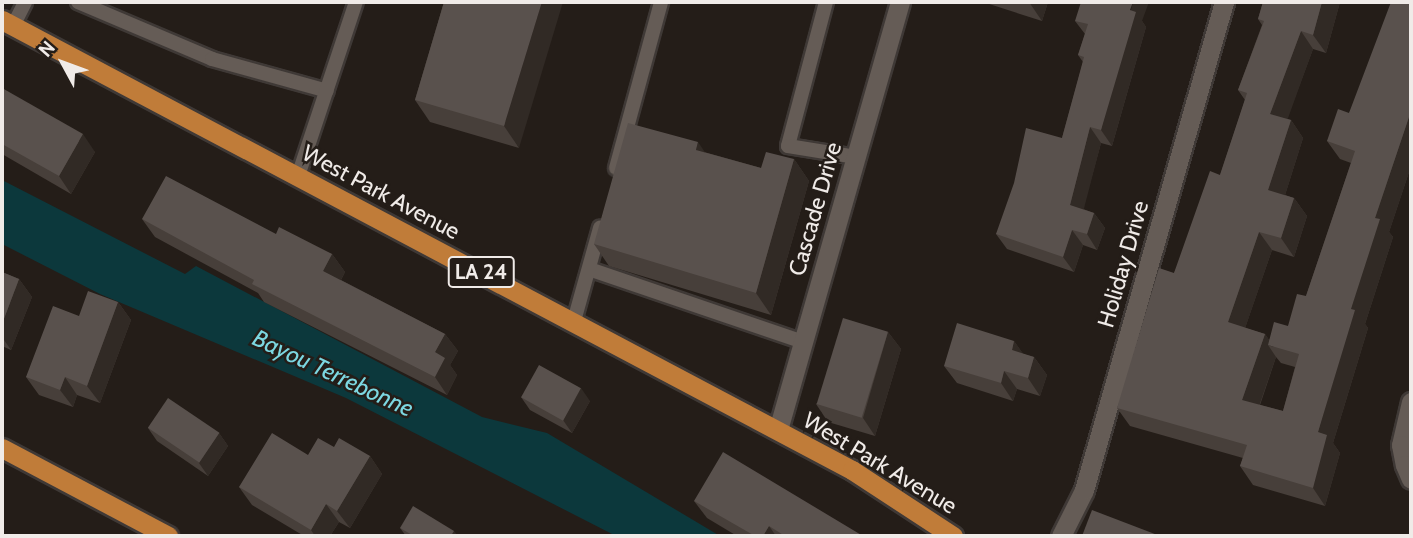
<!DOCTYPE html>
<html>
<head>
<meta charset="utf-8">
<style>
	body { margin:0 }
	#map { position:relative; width:1413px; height:538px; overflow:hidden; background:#241d18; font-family:Cabin,sans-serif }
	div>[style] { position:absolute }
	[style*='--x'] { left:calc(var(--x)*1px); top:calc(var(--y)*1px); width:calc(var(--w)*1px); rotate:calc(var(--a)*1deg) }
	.water>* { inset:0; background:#0c383c }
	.roads { filter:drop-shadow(2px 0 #3f3936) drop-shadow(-2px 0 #3f3936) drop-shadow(0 2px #3f3936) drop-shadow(0 -2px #3f3936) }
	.service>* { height:14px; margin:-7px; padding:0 7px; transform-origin:7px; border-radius:7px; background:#655c56 }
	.minor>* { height:19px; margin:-9.5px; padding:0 9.5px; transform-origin:9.5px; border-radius:9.5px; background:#655c56 }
	.primary>* { height:19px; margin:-9.5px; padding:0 9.5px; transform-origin:9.5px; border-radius:9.5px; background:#c07c39 }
	.wall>* { inset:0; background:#473f3a }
	.shaded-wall>* { inset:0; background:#312a25 }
	.building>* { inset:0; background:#59514d; transform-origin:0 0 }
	span { translate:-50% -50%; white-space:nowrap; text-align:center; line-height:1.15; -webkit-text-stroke:5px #241d18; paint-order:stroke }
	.shield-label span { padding:2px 5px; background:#241d18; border:2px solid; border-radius:5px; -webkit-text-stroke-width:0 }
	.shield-label { font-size:21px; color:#f0ebe8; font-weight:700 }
	.street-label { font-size:23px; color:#f0ebe8 }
	.water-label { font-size:24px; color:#7cd7e1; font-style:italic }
	.frame { position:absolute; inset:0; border:4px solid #f0ebe8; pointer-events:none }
	.north { position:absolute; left:28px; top:28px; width:70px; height:70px; -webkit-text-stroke:5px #241d18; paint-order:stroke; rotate:311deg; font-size:19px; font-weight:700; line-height:28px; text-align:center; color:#f0ebe8 }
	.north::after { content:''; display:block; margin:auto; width:24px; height:32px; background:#f0ebe8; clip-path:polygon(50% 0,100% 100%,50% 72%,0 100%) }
</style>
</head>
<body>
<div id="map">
	<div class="water">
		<div style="clip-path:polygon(2px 180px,185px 274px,196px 266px,482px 417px,547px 433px,720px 536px,616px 536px,346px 398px,100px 294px,2px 244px)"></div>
	</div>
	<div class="roads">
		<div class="service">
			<div style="--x:78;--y:2;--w:146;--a:23"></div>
			<div style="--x:212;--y:59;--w:119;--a:15.5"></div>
			<div style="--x:826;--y:2;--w:149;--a:104.8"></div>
			<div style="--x:788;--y:146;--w:69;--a:9.2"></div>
			<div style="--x:13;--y:26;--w:27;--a:-63"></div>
			<div style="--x:616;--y:168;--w:172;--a:-74.8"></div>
			<div style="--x:298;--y:176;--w:183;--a:-71.6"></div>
			<div style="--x:589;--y:269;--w:226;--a:18.8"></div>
			<div style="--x:574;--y:321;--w:97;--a:-74.4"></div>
		</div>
		<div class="minor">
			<div style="--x:1411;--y:402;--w:44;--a:103.1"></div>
			<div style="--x:1401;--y:445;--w:20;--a:79"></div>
			<div style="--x:1405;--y:465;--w:15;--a:67"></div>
			<div style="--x:778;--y:430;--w:445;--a:-74.1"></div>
			<div style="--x:1061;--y:536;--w:51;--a:-63.4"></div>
			<div style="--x:1084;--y:490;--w:508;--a:-73.99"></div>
		</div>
		<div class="primary">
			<div style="--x:2;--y:20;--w:962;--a:27.9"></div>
			<div style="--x:852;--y:470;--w:121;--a:33.2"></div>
			<div style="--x:2;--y:448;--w:188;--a:27.9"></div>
		</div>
	</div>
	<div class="wall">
		<div style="clip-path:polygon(444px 2px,519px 148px,430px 122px,415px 100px)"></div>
		<div style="clip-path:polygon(983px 2px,1048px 2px,1042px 21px)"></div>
		<div style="clip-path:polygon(evenodd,1263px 2px,1340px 2px,1326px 53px,1313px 49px,1287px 119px,1291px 120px,1303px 138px,1285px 195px,1294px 198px,1307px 216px,1294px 257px,1272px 250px,1245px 328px,1265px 334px,1269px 340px,1288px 326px,1306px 296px,1351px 163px,1340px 159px,1327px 141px,1349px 113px,1411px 2px,1411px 166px,1389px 232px,1393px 237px,1365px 324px,1368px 328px,1333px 443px,1340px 453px,1325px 506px,1253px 485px,1240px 466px,1243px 458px,1130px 426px,1117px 408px,1174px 273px,1220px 175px,1245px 100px,1238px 90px,1262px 25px,1258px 19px,1263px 2px,1276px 357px,1281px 363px,1295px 367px,1283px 411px,1260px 405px,1276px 357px)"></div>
		<div style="clip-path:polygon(1075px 21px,1142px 21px,1146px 27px,1112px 146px,1101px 143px,1083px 209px,1094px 213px,1105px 228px,1097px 250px,1083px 245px,1074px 272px,1007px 249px,996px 234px,1062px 138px,1083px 62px,1078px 55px,1085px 34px)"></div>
		<div style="clip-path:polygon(2px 88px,95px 152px,71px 194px,2px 154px)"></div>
		<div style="clip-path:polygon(704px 152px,761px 168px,794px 159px,809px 181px,771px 315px,609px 266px,594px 244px)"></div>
		<div style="clip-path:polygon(142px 219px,276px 234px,332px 254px,345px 272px,341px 280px,445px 334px,458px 351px,450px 365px,457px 375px,447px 395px,264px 302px,258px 293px,155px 237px)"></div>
		<div style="clip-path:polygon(2px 272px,19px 279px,32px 297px,11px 350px,2px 346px)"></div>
		<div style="clip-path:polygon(118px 302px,131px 320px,100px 403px,77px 395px,73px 407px,39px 395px,26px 377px,79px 316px)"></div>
		<div style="clip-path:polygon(888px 332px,901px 349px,875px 436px,828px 422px,816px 404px)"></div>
		<div style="clip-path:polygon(1014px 341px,1023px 354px,1034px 357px,1047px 375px,1040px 396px,1017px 389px,1013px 401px,957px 383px,944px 366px)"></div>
		<div style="clip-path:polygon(521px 397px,590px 401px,572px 433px,530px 410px)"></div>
		<div style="clip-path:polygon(148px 428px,219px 433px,228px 446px,208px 476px,157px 441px)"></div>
		<div style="clip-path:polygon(334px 447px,370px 456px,382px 474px,350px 528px,339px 522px,330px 536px,304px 536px,252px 505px,239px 487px,308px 455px)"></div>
		<div style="clip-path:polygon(694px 501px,863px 536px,737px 536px,707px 518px)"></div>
		<div style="clip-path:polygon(400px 528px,458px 536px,406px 536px)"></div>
	</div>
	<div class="shaded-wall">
		<div style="clip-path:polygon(542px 2px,563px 2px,519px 148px,504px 126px)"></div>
		<div style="clip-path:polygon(1029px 2px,1048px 2px,1042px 21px)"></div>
		<div style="clip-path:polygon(1133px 2px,1149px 2px,1142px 21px,1146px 27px,1112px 146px,1101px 130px)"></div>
		<div style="clip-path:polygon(1322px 2px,1340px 2px,1326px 53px,1313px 35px)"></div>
		<div style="clip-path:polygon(1301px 31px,1313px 49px,1283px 132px,1270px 114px)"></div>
		<div style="clip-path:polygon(1411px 111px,1411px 166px,1389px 232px,1393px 237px,1365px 324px,1368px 328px,1333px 443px,1340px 453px,1325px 506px,1313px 488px,1318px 432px,1375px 218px)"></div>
		<div style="clip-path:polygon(1291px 120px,1303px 138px,1281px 208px,1268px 190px)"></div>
		<div style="clip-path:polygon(1090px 127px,1101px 143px,1081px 220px,1070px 205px)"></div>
		<div style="clip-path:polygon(83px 134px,95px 152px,71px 194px,59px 176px)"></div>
		<div style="clip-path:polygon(698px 142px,713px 164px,696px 150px)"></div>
		<div style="clip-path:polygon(794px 159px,809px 181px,771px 315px,756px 293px)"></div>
		<div style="clip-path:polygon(1294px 198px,1307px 216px,1294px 257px,1281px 238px)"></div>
		<div style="clip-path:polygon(1094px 213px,1105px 228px,1097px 250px,1087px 234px)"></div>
		<div style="clip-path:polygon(1072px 230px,1083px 245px,1074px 272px,1063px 257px)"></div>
		<div style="clip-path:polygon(1259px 232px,1272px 250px,1241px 340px,1228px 322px)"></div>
		<div style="clip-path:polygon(332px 254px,345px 272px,336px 289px,323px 271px)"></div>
		<div style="clip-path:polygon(19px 279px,32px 297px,11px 350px,2px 337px,2px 324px)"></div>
		<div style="clip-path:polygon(118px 302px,131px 320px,100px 403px,87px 386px)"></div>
		<div style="clip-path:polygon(888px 332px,901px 349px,875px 436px,863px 418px)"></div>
		<div style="clip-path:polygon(445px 334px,458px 351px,450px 365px,457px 375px,447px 395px,435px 377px,435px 352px)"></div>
		<div style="clip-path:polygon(1265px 334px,1274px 347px,1268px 345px,1276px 357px,1255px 418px,1242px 400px)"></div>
		<div style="clip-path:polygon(1014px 341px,1027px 359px,1012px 350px)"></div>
		<div style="clip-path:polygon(1034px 357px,1047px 375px,1040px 396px,1028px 378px)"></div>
		<div style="clip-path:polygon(1004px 371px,1017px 389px,1013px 401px,1001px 383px)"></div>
		<div style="clip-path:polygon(65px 377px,77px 395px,73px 407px,60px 390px)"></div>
		<div style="clip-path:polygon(581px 388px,590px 401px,572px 433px,563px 420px)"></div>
		<div style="clip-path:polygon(219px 433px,228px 446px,208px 476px,199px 463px)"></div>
		<div style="clip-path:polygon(370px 456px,382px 474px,350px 528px,337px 511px)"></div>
		<div style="clip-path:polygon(326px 504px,339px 522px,330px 536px,315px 536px,311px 530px)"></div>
		<div style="clip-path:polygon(769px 526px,776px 536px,763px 536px)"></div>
		<div style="clip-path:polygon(454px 531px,458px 536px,451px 536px)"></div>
	</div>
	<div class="building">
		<div style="clip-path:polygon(444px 2px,542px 2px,504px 126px,415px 100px)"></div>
		<div style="clip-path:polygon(1081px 2px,1133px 2px,1130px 10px,1136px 12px,1101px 130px,1090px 127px,1070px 205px,1094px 213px,1087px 234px,1072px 230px,1063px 257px,996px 234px,1014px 183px,1026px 128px,1062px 138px,1084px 57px,1078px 55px,1088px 24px,1075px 21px)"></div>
		<div style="clip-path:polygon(1263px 2px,1322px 2px,1313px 35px,1301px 31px,1270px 114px,1291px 120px,1268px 190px,1294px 198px,1281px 238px,1259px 232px,1228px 322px,1265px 334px,1242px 400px,1283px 411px,1299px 354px,1268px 345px,1274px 322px,1288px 326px,1297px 294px,1306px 296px,1355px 151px,1327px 141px,1338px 109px,1349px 113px,1391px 2px,1411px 2px,1411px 111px,1375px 218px,1380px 219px,1351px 309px,1355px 310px,1318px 432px,1327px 435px,1313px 488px,1240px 466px,1247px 445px,1117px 408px,1159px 268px,1174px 273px,1210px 171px,1220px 175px,1247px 93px,1238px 90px,1264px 21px,1258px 19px)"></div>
		<div style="clip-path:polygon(2px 88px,83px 134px,59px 176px,2px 144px)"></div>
		<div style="clip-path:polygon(628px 123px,698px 142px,696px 150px,761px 168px,766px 152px,794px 159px,756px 293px,594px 244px)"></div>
		<div style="clip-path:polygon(166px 176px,276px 234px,279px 227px,332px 254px,323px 271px,445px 334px,435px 352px,445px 358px,435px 377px,252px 284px,254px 280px,142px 219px)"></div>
		<div style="clip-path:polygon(2px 272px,19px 279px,2px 324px)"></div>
		<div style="clip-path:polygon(88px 291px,118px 302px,87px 386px,65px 377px,60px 390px,26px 377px,53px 306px,79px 316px)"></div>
		<div style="left:843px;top:318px;width:47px;height:90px;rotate:17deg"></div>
		<div style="clip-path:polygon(957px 323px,1014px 341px,1012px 350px,1034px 357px,1028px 378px,1004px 371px,1001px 383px,944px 366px)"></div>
		<div style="left:539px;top:365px;width:48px;height:37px;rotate:29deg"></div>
		<div style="left:168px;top:398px;width:62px;height:36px;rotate:34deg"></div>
		<div style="clip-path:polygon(272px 433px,308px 455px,318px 438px,334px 447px,339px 438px,370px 456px,337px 511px,326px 504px,311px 530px,239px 487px)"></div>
		<div style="clip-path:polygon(723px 452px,863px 536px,785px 536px,769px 526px,763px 536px,755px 536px,694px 501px)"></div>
		<div style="clip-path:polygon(413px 506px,454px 531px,451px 536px,414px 536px,400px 528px)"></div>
		<div style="clip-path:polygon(1092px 510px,1160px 536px,1082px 536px)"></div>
	</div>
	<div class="shield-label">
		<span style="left:481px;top:272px">LA 24</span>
	</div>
	<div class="street-label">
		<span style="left:381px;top:192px;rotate:28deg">West Park Avenue</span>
		<span style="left:815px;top:209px;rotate:-74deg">Cascade Drive</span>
		<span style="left:1123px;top:264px;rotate:-74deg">Holiday Drive</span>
		<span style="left:880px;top:463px;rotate:31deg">West Park Avenue</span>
	</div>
	<div class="water-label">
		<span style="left:333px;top:373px;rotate:25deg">Bayou Terrebonne</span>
	</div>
	<div class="frame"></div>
	<div class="north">N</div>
</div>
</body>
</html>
